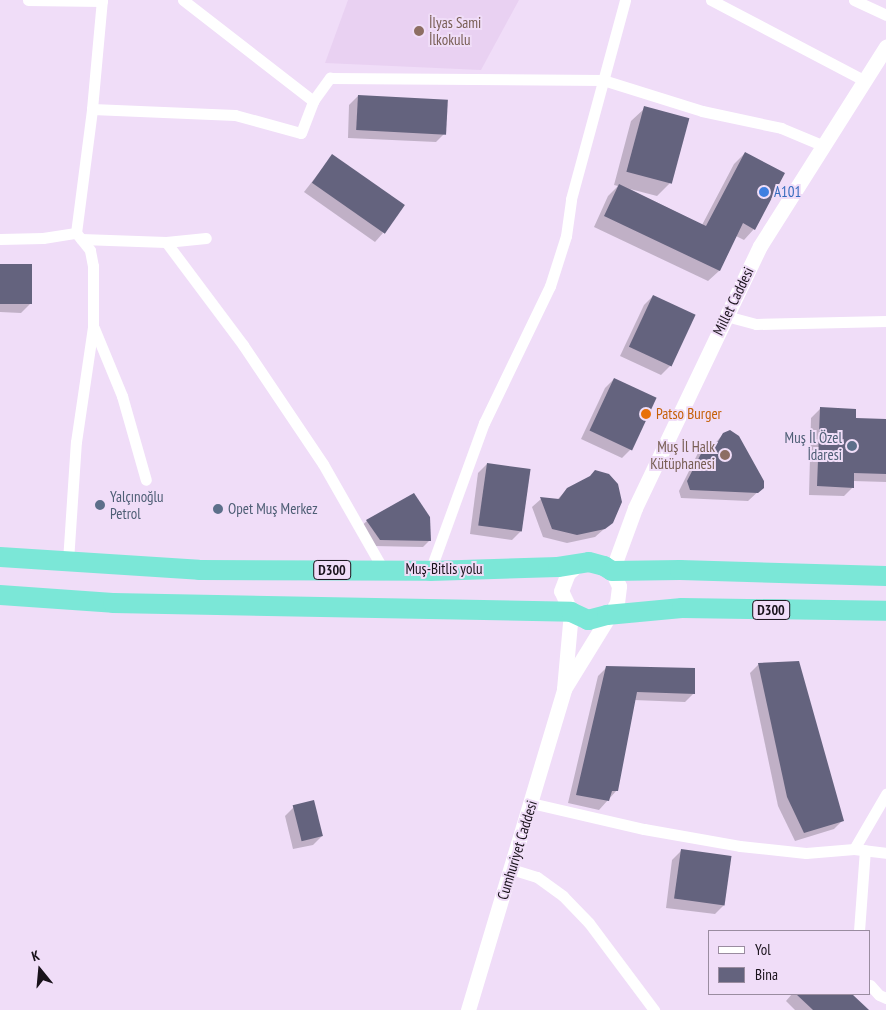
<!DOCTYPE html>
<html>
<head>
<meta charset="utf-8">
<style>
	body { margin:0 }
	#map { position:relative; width:886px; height:1010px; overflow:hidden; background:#f0ddf8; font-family:"PT Sans Narrow",sans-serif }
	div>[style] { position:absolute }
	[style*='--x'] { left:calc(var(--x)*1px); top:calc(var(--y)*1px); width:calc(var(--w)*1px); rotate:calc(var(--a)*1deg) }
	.built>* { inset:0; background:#e9d1f2 }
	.shadow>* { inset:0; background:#0003 }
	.building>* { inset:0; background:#64637e; transform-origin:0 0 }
	.minor>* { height:11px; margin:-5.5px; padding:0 5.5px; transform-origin:5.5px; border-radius:5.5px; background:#fff }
	.tertiary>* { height:15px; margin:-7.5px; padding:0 7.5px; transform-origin:7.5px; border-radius:7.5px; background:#fff }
	.trunk>* { height:20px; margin:-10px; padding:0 10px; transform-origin:10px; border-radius:10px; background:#7be7d7 }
	.dots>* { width:14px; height:14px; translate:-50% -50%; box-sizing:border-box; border:2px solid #f0ddf8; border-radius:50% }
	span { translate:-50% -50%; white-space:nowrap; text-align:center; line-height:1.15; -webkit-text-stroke:4px #f0ddf8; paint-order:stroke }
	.shield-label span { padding:1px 4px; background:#f0ddf8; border:1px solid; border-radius:4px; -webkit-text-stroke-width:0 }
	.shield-label { font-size:14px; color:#19121b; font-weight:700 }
	.education-label { font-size:15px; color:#785e54 }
	.left { translate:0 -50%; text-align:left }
	.right { translate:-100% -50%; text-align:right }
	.shop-label { font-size:15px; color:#366cbe }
	.street-label { font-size:15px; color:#19121b }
	.food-label { font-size:15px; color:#c56008 }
	.service-label { font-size:15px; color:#4e5e75 }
	.legend { position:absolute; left:708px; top:930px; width:162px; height:65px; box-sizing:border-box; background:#f0ddf8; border:1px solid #9a8ca0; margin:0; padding:6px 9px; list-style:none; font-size:15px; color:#19121b }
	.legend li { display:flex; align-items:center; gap:10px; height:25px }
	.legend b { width:25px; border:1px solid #9a8ca0 }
	.north { position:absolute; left:15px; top:945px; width:50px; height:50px; -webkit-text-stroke:4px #f0ddf8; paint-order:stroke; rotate:343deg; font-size:14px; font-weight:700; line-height:20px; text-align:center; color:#19121b }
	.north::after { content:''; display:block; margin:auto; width:18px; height:22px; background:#19121b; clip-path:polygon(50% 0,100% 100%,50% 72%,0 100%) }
</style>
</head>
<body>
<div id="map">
	<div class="built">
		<div style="clip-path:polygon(348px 0,519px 0,481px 70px,325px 63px)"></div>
	</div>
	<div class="shadow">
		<div style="clip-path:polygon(358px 96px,445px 133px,436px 142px,348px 138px,349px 105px)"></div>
		<div style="clip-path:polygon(645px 108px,670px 183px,657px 196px,630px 189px,702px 225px,734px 164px,745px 153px,754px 229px,744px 240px,736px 236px,719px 271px,708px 281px,594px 227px,608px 196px,618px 186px,614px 185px,631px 121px)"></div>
		<div style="clip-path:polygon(332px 156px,383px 233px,375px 242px,304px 192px)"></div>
		<div style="clip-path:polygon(0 265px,30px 304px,21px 313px,0 312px)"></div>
		<div style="clip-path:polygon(653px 296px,670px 366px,661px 375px,620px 356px,644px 305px)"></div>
		<div style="clip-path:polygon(614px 379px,631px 449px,622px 458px,581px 439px,605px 388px)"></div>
		<div style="clip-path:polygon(820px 409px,855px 420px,886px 421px,886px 482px,853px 481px,853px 487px,844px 496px,809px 495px,811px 418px)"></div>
		<div style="clip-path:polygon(723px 434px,762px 488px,748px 501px,681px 498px,679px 491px,698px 453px,707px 444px,713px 446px)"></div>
		<div style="clip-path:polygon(487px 464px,521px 531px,512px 540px,470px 534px,478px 473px)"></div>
		<div style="clip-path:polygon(567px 489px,612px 522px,595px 537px,567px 543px,543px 537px,532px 507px,541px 499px,557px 500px)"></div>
		<div style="clip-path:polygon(367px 521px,430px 540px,423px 547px,373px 546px,360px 527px)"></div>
		<div style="clip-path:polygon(759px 664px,843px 820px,834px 829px,795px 841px,778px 806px,750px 673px)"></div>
		<div style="clip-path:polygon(607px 667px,694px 693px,685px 702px,634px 700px,617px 790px,599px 810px,568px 803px,598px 676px)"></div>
		<div style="clip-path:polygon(294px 807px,322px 836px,313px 845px,293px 849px,285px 816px)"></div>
		<div style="clip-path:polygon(681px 851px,724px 905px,715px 914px,666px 908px,672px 860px)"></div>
		<div style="clip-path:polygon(792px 994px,850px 994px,867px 1010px,795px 1010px,786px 1001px)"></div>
	</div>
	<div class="building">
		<div style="left:358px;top:95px;width:90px;height:35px;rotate:3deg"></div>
		<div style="left:644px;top:106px;width:47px;height:68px;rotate:15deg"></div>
		<div style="clip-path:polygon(745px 152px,785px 173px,755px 230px,743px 223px,720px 271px,604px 216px,619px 184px,706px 226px)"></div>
		<div style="left:332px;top:154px;width:89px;height:35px;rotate:35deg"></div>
		<div style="left:0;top:264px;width:32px;height:40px"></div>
		<div style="left:653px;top:295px;width:47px;height:57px;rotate:25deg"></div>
		<div style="left:614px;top:378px;width:47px;height:58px;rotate:25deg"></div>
		<div style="clip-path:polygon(820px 407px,856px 409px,856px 418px,886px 419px,886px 474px,854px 473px,854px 488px,817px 486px)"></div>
		<div style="clip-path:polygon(730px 430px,739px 436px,764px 481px,764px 488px,758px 493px,690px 490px,687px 481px,707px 442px,716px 445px,723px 433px)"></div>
		<div style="left:487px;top:463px;width:44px;height:63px;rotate:8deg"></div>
		<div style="clip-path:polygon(595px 470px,609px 474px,618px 484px,622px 502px,613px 523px,605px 529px,577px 535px,552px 529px,540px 497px,559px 499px,567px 488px,590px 476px)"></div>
		<div style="clip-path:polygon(414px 493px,430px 517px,431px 541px,380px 540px,366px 520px)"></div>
		<div style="clip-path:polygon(799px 661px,844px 821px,804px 833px,787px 797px,758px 663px)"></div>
		<div style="clip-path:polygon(606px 666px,695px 668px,695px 694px,637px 692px,618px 791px,612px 791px,609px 801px,576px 795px)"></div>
		<div style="left:314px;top:800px;width:37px;height:22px;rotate:76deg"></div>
		<div style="left:681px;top:849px;width:51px;height:50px;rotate:8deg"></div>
		<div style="clip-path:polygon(796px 994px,852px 994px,869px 1010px,813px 1010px)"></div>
	</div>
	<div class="minor">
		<div style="--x:28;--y:0;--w:74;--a:0.8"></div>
		<div style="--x:183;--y:0;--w:165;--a:37.8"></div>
		<div style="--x:711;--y:0;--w:174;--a:27.7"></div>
		<div style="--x:854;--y:0;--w:35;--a:25"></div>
		<div style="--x:92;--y:109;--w:143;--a:2.4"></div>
		<div style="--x:235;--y:115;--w:68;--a:15.3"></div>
		<div style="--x:301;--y:133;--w:34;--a:-69"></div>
		<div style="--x:313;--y:101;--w:29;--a:-54"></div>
		<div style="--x:330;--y:78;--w:273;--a:0.4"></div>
		<div style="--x:603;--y:80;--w:104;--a:17.4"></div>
		<div style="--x:702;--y:111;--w:81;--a:12.1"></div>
		<div style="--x:781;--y:128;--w:47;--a:22.7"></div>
		<div style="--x:0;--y:239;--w:43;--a:-1.3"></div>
		<div style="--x:43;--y:238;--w:33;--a:-9"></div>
		<div style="--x:81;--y:239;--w:85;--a:2"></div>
		<div style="--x:166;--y:242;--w:40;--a:-5.7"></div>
		<div style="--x:166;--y:242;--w:129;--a:53.2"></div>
		<div style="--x:243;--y:345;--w:143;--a:56.1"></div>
		<div style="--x:323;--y:464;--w:121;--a:60.3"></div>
		<div style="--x:726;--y:316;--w:31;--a:15"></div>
		<div style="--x:756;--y:324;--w:130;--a:-1.3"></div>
		<div style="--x:94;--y:328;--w:74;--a:67.6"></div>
		<div style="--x:122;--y:396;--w:87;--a:74.1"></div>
		<div style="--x:68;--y:561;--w:119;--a:-86.2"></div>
		<div style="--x:76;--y:442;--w:116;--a:-81.6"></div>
		<div style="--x:93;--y:327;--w:61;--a:-90"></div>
		<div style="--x:93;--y:266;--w:16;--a:-101"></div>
		<div style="--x:90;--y:250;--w:22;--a:-129"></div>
		<div style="--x:76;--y:233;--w:125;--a:-82.6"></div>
		<div style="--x:92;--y:109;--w:109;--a:-84.8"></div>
		<div style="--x:430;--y:571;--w:158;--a:-70"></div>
		<div style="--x:484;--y:423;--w:152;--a:-64.3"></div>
		<div style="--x:550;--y:286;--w:52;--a:-72.3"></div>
		<div style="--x:566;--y:236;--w:37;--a:-82"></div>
		<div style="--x:571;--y:199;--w:206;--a:-74.8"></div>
		<div style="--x:531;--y:803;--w:116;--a:13"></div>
		<div style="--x:644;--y:829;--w:97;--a:10"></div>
		<div style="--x:740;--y:846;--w:66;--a:6.1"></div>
		<div style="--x:806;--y:853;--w:48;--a:-4.8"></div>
		<div style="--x:854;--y:849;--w:32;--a:7"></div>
		<div style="--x:854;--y:849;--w:64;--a:-59.8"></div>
		<div style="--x:511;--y:869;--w:27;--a:17"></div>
		<div style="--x:537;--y:877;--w:32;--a:36"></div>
		<div style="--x:563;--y:896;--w:37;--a:46"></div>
		<div style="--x:589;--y:923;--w:109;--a:53.2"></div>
		<div style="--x:859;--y:931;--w:81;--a:-85.8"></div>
		<div style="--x:870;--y:985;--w:13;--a:48"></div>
		<div style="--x:879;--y:995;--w:8;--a:23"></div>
	</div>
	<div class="tertiary">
		<div style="--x:564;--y:689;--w:101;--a:-58.4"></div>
		<div style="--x:617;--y:603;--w:17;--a:-83"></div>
		<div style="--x:619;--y:586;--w:17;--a:-115"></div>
		<div style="--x:612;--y:571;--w:67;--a:-69.9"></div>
		<div style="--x:635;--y:508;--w:290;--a:-64.5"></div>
		<div style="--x:760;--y:246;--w:236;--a:-57.7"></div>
		<div style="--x:468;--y:1010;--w:335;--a:-73.3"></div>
		<div style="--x:564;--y:689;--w:77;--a:-84.8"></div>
		<div style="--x:571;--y:612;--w:23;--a:-115"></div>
		<div style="--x:561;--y:591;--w:19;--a:-69"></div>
		<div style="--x:568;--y:573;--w:11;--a:-41"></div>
	</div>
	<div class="trunk">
		<div style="--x:0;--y:557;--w:199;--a:3.7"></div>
		<div style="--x:199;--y:570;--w:231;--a:0.2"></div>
		<div style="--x:430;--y:571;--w:128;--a:-1.8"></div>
		<div style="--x:558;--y:567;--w:31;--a:-9"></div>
		<div style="--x:589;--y:562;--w:16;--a:15"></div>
		<div style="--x:604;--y:566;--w:9;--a:32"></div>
		<div style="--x:612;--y:571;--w:68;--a:-0.8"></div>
		<div style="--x:680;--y:570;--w:206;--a:1.7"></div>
		<div style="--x:0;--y:595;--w:113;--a:4"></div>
		<div style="--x:113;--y:603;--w:458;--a:1.1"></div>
		<div style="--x:571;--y:612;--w:19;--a:25"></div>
		<div style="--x:588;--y:620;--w:20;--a:-15"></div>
		<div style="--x:607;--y:615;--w:75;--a:-5.3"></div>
		<div style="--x:682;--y:608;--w:204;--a:0.8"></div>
	</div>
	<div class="dots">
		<div style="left:419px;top:31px;background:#8d6e63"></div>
		<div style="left:764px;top:192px;background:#3f7fe0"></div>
		<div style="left:646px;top:414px;background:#e8710a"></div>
		<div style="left:852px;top:446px;background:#5c6f8a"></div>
		<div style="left:725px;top:455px;background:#8d6e63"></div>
		<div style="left:100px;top:505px;background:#5c6f8a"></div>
		<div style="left:218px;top:509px;background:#5c6f8a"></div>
	</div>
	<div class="shield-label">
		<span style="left:332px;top:570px">D300</span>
		<span style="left:771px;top:610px">D300</span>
	</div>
	<div class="education-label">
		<span class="left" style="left:429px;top:31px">İlyas Sami<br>İlkokulu</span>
		<span class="right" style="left:715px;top:455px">Muş İl Halk<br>Kütüphanesi</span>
	</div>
	<div class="shop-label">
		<span class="left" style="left:774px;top:192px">A101</span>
	</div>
	<div class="street-label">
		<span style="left:733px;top:301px;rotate:-64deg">Millet Caddesi</span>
		<span style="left:444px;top:569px">Muş-Bitlis yolu</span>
		<span style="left:517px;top:850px;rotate:-73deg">Cumhuriyet Caddesi</span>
	</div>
	<div class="food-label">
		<span class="left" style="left:656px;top:414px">Patso Burger</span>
	</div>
	<div class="service-label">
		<span class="right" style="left:842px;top:446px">Muş İl Özel<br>İdaresi</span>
		<span class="left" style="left:110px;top:505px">Yalçınoğlu<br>Petrol</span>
		<span class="left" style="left:228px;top:509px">Opet Muş Merkez</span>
	</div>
	<ul class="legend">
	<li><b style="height:6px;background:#fff"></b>Yol</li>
	<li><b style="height:14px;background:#64637e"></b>Bina</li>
	</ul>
	<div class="north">K</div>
</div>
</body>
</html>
